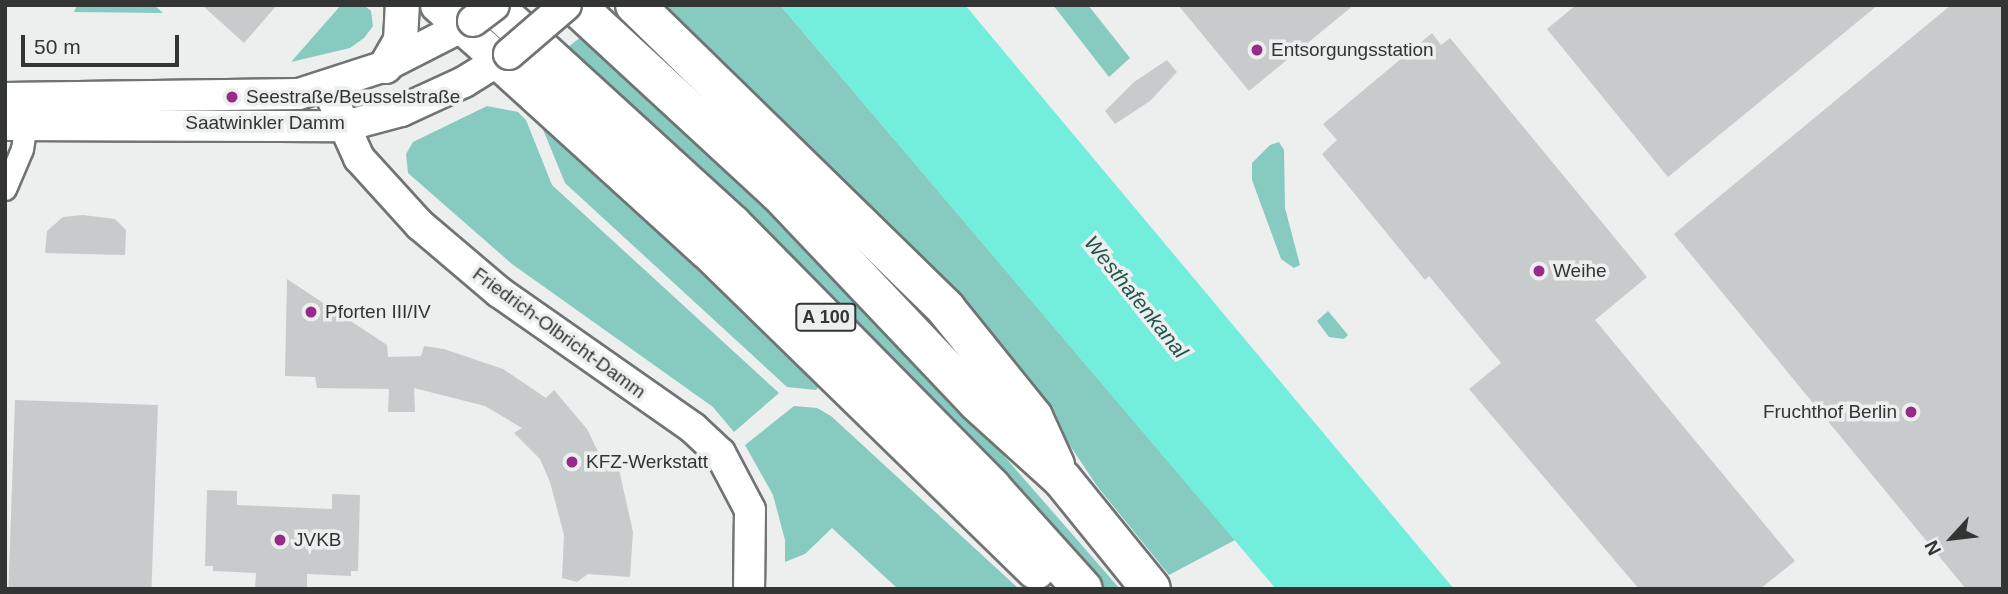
<!DOCTYPE html>
<html>
<head>
<meta charset="utf-8">
<style>
	body { margin:0 }
	#map { position:relative; width:2008px; height:594px; overflow:hidden; background:#ecefee; font-family:Helvetica,sans-serif }
	div>[style] { position:absolute }
	[style*='--x'] { left:calc(var(--x)*1px); top:calc(var(--y)*1px); width:calc(var(--w)*1px); rotate:calc(var(--a)*1deg) }
	.green>* { inset:0; background:#87cabf }
	.water>* { inset:0; background:#73eddc }
	.building>* { inset:0; background:#c8cbcb; transform-origin:0 0 }
	.roads { filter:drop-shadow(2px 0 #717474) drop-shadow(-2px 0 #717474) drop-shadow(0 2px #717474) drop-shadow(0 -2px #717474) }
	.street>* { height:21px; margin:-10.5px; padding:0 10.5px; transform-origin:10.5px; border-radius:10.5px; background:#fff }
	.secondary>* { height:30px; margin:-15px; padding:0 15px; transform-origin:15px; border-radius:15px; background:#fff }
	.primary>* { height:33px; margin:-16.5px; padding:0 16.5px; transform-origin:16.5px; border-radius:16.5px; background:#fff }
	.highway>* { height:38px; margin:-19px; padding:0 19px; transform-origin:19px; border-radius:19px; background:#fff }
	.bridges { filter:drop-shadow(2px 0 #717474) drop-shadow(-2px 0 #717474) drop-shadow(0 2px #717474) drop-shadow(0 -2px #717474) }
	.secondary-bridge>* { height:30px; margin:-15px; padding:0 15px; transform-origin:15px; border-radius:15px; background:#fff }
	.dots>* { width:19px; height:19px; translate:-50% -50%; box-sizing:border-box; border:4px solid #ecefee; border-radius:50% }
	span { translate:-50% -50%; white-space:nowrap; text-align:center; line-height:1.15; -webkit-text-stroke:7px #ecefee; paint-order:stroke }
	.shield-label span { padding:2px 5px; background:#ecefee; border:2px solid; border-radius:5px; -webkit-text-stroke-width:0 }
	.shield-label { font-size:18px; color:#333434; font-weight:700 }
	.poi-label { font-size:19px; color:#333434 }
	.left { translate:0 -50%; text-align:left }
	.right { translate:-100% -50%; text-align:right }
	.street-label { font-size:19px; color:#333434 }
	.water-label { font-size:21px; color:#21564f; font-style:italic }
	.frame { position:absolute; inset:0; border:7px solid #333434; pointer-events:none }
	.north { position:absolute; left:1917px; top:503px; width:70px; height:70px; -webkit-text-stroke:5px #ecefee; paint-order:stroke; rotate:243deg; font-size:19px; font-weight:700; line-height:28px; text-align:center; color:#333434 }
	.north::after { content:''; display:block; margin:auto; width:24px; height:32px; background:#333434; clip-path:polygon(50% 0,100% 100%,50% 72%,0 100%) }
	.scale { position:absolute; left:21px; top:35px; width:158px; height:32px; box-sizing:border-box; border:4px solid #333434; border-top:0; padding-left:9px; font-size:21px; line-height:24px; white-space:nowrap; color:#333434; -webkit-text-stroke:5px #ecefee; paint-order:stroke }
</style>
</head>
<body>
<div id="map">
	<div class="green">
		<div style="clip-path:polygon(77px 5px,154px 5px,163px 13px,74px 12px)"></div>
		<div style="clip-path:polygon(341px 5px,364px 5px,371px 11px,373px 26px,364px 38px,350px 48px,291px 62px)"></div>
		<div style="clip-path:polygon(664px 5px,780px 5px,1235px 540px,1169px 575px,1097px 486px,1045px 408px,728px 67px)"></div>
		<div style="clip-path:polygon(1053px 5px,1088px 5px,1130px 58px,1109px 77px)"></div>
		<div style="clip-path:polygon(586px 33px,657px 98px,937px 379px,1120px 589px,1106px 589px,563px 51px)"></div>
		<div style="clip-path:polygon(487px 106px,518px 112px,526px 120px,552px 185px,779px 393px,734px 432px,713px 407px,512px 264px,408px 173px,406px 154px,413px 142px)"></div>
		<div style="clip-path:polygon(535px 110px,822px 383px,816px 390px,787px 387px,565px 183px)"></div>
		<div style="clip-path:polygon(1279px 142px,1284px 150px,1285px 208px,1300px 265px,1294px 268px,1281px 259px,1252px 180px,1252px 163px,1270px 145px)"></div>
		<div style="clip-path:polygon(1328px 311px,1348px 335px,1344px 339px,1329px 337px,1317px 321px)"></div>
		<div style="clip-path:polygon(794px 406px,817px 408px,831px 416px,1019px 589px,898px 589px,832px 528px,805px 554px,785px 562px,785px 540px,773px 495px,745px 445px)"></div>
	</div>
	<div class="water">
		<div style="clip-path:polygon(780px 5px,965px 5px,1454px 589px,1276px 589px)"></div>
	</div>
	<div class="building">
		<div style="clip-path:polygon(202px 5px,277px 5px,244px 43px)"></div>
		<div style="clip-path:polygon(1178px 5px,1354px 5px,1249px 91px)"></div>
		<div style="clip-path:polygon(1576px 5px,1878px 5px,1668px 177px,1547px 29px)"></div>
		<div style="clip-path:polygon(1951px 5px,2003px 5px,2003px 589px,1966px 589px,1674px 234px)"></div>
		<div style="clip-path:polygon(1432px 33px,1441px 45px,1450px 38px,1647px 277px,1595px 320px,1795px 561px,1760px 589px,1639px 589px,1469px 389px,1501px 363px,1429px 276px,1425px 280px,1322px 154px,1337px 140px,1323px 124px)"></div>
		<div style="clip-path:polygon(1167px 60px,1177px 72px,1150px 101px,1115px 124px,1105px 111px,1134px 82px)"></div>
		<div style="clip-path:polygon(83px 215px,115px 219px,126px 230px,125px 255px,45px 253px,47px 231px,63px 217px)"></div>
		<div style="clip-path:polygon(287px 279px,387px 345px,388px 357px,421px 356px,424px 346px,444px 349px,503px 369px,546px 398px,554px 390px,587px 429px,607px 470px,618px 465px,633px 532px,630px 577px,588px 574px,577px 582px,562px 578px,564px 535px,550px 482px,540px 459px,514px 433px,522px 428px,485px 406px,414px 388px,415px 412px,388px 412px,389px 389px,317px 388px,315px 377px,285px 376px)"></div>
		<div style="left:15px;top:400px;width:143px;height:189px;rotate:2deg"></div>
		<div style="clip-path:polygon(207px 490px,237px 491px,237px 505px,332px 509px,332px 494px,360px 495px,358px 571px,351px 571px,351px 576px,307px 574px,307px 589px,255px 589px,256px 573px,213px 571px,213px 566px,205px 566px)"></div>
	</div>
	<div class="roads">
		<div class="street">
			<div style="--x:5;--y:189;--w:43;--a:-67"></div>
			<div style="--x:22;--y:149;--w:36;--a:-81"></div>
		</div>
		<div class="secondary">
			<div style="--x:327;--y:87;--w:78;--a:65.7"></div>
			<div style="--x:359;--y:158;--w:91;--a:47.7"></div>
			<div style="--x:420;--y:225;--w:104;--a:40.3"></div>
			<div style="--x:499;--y:292;--w:237;--a:35"></div>
			<div style="--x:693;--y:428;--w:37;--a:43"></div>
			<div style="--x:720;--y:453;--w:64;--a:62.2"></div>
			<div style="--x:750;--y:510;--w:79;--a:90.7"></div>
			<div style="--x:5;--y:98;--w:294;--a:-0.8"></div>
			<div style="--x:299;--y:94;--w:90;--a:-18"></div>
			<div style="--x:385;--y:66;--w:99;--a:-27.1"></div>
			<div style="--x:5;--y:125;--w:340;--a:0.2"></div>
			<div style="--x:345;--y:126;--w:58;--a:-15"></div>
			<div style="--x:401;--y:111;--w:69;--a:-24.7"></div>
			<div style="--x:464;--y:82;--w:53;--a:-31.9"></div>
		</div>
		<div class="primary">
			<div style="--x:437;--y:5;--w:84;--a:41.6"></div>
			<div style="--x:385;--y:66;--w:30;--a:-60"></div>
			<div style="--x:400;--y:40;--w:35;--a:-87"></div>
		</div>
		<div class="highway">
			<div style="--x:492;--y:5;--w:326;--a:42.4"></div>
			<div style="--x:733;--y:225;--w:368;--a:45.4"></div>
			<div style="--x:991;--y:487;--w:137;--a:48"></div>
			<div style="--x:575;--y:5;--w:276;--a:42.7"></div>
			<div style="--x:778;--y:192;--w:289;--a:46.5"></div>
			<div style="--x:977;--y:402;--w:115;--a:42.2"></div>
			<div style="--x:1062;--y:479;--w:141;--a:51"></div>
			<div style="--x:635;--y:5;--w:435;--a:44.3"></div>
			<div style="--x:946;--y:309;--w:139;--a:51.1"></div>
			<div style="--x:1033;--y:417;--w:53;--a:65.4"></div>
			<div style="--x:500;--y:61;--w:281;--a:42.3"></div>
			<div style="--x:708;--y:250;--w:458;--a:44.3"></div>
		</div>
	</div>
	<div class="bridges">
		<div class="secondary-bridge">
			<div style="--x:473;--y:21;--w:26;--a:-37"></div>
			<div style="--x:509;--y:54;--w:75;--a:-40.7"></div>
		</div>
	</div>
	<div class="dots">
		<div style="left:1257px;top:50px;background:#982a8a"></div>
		<div style="left:232px;top:97px;background:#982a8a"></div>
		<div style="left:1539px;top:271px;background:#982a8a"></div>
		<div style="left:311px;top:312px;background:#982a8a"></div>
		<div style="left:1911px;top:412px;background:#982a8a"></div>
		<div style="left:572px;top:462px;background:#982a8a"></div>
		<div style="left:280px;top:540px;background:#982a8a"></div>
	</div>
	<div class="shield-label">
		<span style="left:826px;top:317px">A 100</span>
	</div>
	<div class="poi-label">
		<span class="left" style="left:1271px;top:50px">Entsorgungsstation</span>
		<span class="left" style="left:246px;top:97px">Seestraße/Beusselstraße</span>
		<span class="left" style="left:1553px;top:271px">Weihe</span>
		<span class="left" style="left:325px;top:312px">Pforten III/IV</span>
		<span class="right" style="left:1897px;top:412px">Fruchthof Berlin</span>
		<span class="left" style="left:586px;top:462px">KFZ-Werkstatt</span>
		<span class="left" style="left:294px;top:540px">JVKB</span>
	</div>
	<div class="street-label">
		<span style="left:265px;top:123px">Saatwinkler Damm</span>
		<span style="left:559px;top:333px;rotate:36deg">Friedrich-Olbricht-Damm</span>
	</div>
	<div class="water-label">
		<span style="left:1136px;top:297px;rotate:51deg">Westhafenkanal</span>
	</div>
	<div class="frame"></div>
	<div class="north">N</div>
	<div class="scale">50 m</div>
</div>
</body>
</html>
